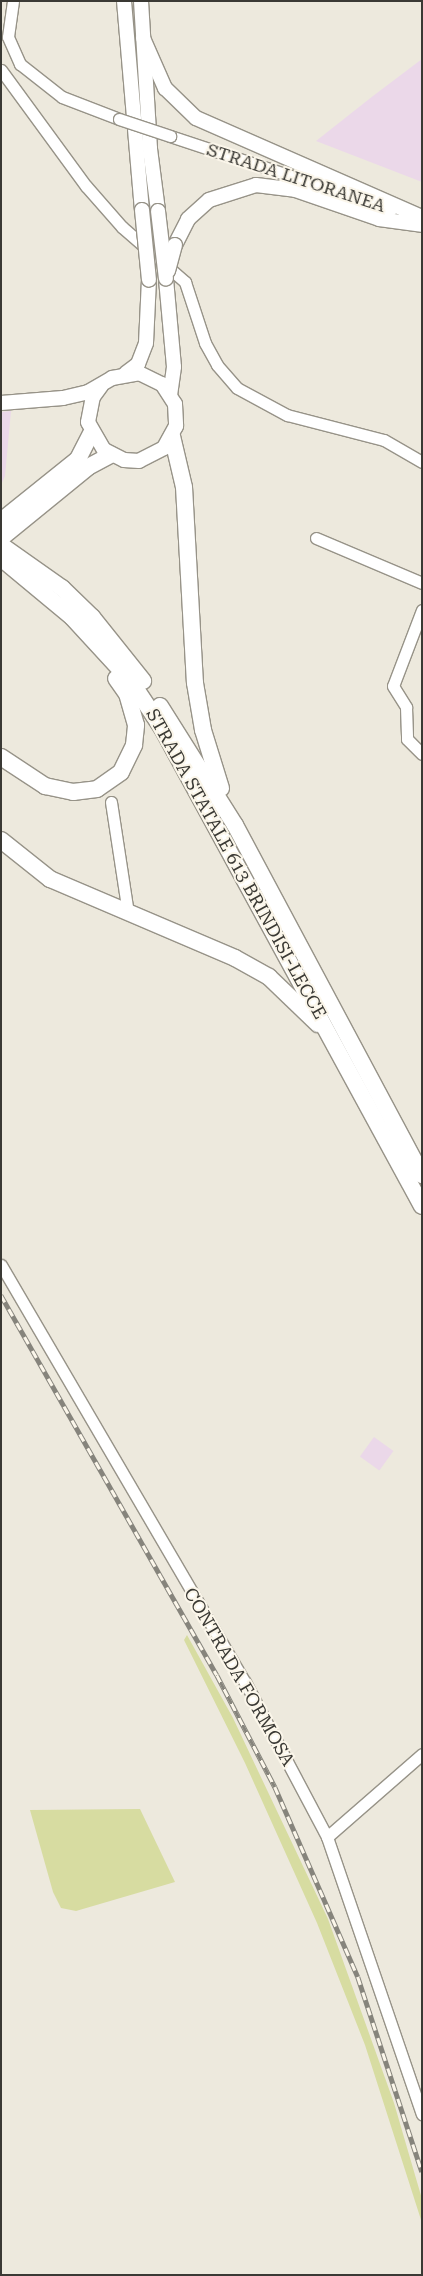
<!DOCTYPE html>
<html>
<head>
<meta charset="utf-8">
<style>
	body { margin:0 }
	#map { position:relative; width:423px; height:2276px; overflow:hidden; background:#ede9dd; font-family:"Roboto Serif",serif }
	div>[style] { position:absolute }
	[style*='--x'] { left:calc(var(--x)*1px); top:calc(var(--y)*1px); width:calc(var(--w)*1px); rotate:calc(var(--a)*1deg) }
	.industrial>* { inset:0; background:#ebd8e9; transform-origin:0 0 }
	.green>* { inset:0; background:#d7dca1 }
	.roads { filter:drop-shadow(1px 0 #979388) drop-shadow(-1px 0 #979388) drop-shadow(0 1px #979388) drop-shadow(0 -1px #979388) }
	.minor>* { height:11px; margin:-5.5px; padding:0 5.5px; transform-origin:5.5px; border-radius:5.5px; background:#fff }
	.major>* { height:14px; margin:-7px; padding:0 7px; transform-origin:7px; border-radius:7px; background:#fff }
	.highway>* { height:16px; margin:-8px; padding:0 8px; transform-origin:8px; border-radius:8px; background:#fff }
	.rail>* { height:4.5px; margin-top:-2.25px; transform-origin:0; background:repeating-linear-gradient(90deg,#fbf6ea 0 8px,#86847c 0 16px); box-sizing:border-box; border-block:1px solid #86847c }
	.bridges { filter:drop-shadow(1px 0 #979388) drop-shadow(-1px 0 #979388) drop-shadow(0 1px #979388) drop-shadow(0 -1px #979388) }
	.minor-bridge>* { height:11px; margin:-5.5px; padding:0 5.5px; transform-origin:5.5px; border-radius:5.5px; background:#fff }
	.major-bridge>* { height:14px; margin:-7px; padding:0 7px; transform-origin:7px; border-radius:7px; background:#fff }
	span { translate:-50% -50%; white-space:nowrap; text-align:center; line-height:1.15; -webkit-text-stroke:4px #fbf6ea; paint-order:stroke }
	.street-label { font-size:18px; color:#3a3934 }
	.frame { position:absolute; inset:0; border:2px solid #3a3934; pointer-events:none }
</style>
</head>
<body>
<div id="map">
	<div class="industrial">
		<div style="clip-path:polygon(422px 59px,422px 182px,316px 141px,373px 96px)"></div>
		<div style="clip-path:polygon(11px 411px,5px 476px,1px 485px,1px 412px)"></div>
		<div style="left:374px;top:1437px;width:24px;height:24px;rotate:36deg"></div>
	</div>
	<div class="green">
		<div style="clip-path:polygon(187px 1635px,233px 1718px,328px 1919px,394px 2103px,422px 2199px,422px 2223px,365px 2045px,317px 1923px,245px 1763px,184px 1640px)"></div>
		<div style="clip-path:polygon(140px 1809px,175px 1882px,76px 1911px,61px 1908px,53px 1892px,30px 1810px)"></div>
	</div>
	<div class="roads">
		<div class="minor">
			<div style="--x:13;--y:1;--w:36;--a:98"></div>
			<div style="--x:8;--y:37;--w:30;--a:66"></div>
			<div style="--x:20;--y:64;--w:53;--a:38.2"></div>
			<div style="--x:62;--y:97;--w:61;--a:21.1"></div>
			<div style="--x:1;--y:70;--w:144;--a:53.8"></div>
			<div style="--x:86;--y:186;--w:55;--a:48.7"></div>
			<div style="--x:122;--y:227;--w:84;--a:41.1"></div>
			<div style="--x:185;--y:282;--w:64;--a:71.8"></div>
			<div style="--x:205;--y:343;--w:25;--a:61"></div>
			<div style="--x:217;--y:365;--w:30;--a:49"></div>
			<div style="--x:237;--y:388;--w:57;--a:28.4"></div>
			<div style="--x:287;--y:415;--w:100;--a:14.5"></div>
			<div style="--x:384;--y:440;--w:44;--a:30.1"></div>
			<div style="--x:170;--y:136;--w:233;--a:18.3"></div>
			<div style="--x:316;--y:538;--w:115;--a:23"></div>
			<div style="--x:422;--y:610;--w:81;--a:110.9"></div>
			<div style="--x:393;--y:686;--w:25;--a:58"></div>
			<div style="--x:406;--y:707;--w:32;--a:88"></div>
			<div style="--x:407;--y:739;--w:21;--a:45"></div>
			<div style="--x:111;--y:802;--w:112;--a:81.3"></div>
			<div style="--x:1;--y:1265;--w:483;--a:59.7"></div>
			<div style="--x:245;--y:1682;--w:175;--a:62.1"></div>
			<div style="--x:327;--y:1837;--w:293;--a:71.1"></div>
			<div style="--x:327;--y:1837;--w:126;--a:-41.1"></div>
		</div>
		<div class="major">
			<div style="--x:124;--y:1;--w:210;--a:85.1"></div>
			<div style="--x:141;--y:1;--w:148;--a:86.5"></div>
			<div style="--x:150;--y:149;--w:63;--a:82.6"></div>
			<div style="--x:143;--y:38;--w:55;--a:66.3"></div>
			<div style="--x:165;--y:88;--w:43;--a:44.1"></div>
			<div style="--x:196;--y:118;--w:247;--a:23.7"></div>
			<div style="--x:175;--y:245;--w:29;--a:-63"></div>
			<div style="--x:188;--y:219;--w:28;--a:-42"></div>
			<div style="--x:209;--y:200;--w:49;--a:-17.7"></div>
			<div style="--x:256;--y:185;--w:39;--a:7"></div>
			<div style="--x:295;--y:190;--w:89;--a:19"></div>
			<div style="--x:379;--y:219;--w:43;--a:7.9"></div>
			<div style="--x:166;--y:279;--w:88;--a:84.8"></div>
			<div style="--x:174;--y:367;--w:27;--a:98"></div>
			<div style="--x:126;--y:373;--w:15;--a:-37"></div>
			<div style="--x:138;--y:364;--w:22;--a:-69"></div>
			<div style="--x:146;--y:343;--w:63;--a:-87.3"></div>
			<div style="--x:1;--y:403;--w:62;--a:-4.6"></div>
			<div style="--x:63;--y:398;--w:26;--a:-13"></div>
			<div style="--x:88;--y:392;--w:28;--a:-30"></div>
			<div style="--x:112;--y:378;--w:27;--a:-10"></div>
			<div style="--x:139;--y:373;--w:25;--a:26"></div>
			<div style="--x:162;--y:384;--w:24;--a:57"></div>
			<div style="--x:175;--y:404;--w:22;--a:87"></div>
			<div style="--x:176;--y:426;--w:25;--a:119"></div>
			<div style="--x:164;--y:448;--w:28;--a:153"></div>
			<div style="--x:139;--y:461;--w:15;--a:-176"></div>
			<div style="--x:124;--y:460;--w:22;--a:-153"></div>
			<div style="--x:104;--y:450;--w:32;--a:-120"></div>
			<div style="--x:88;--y:422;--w:25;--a:-79"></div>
			<div style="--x:93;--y:397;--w:14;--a:-54"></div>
		</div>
		<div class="highway">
			<div style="--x:172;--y:436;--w:52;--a:76.8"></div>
			<div style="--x:184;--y:487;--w:196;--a:86.8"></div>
			<div style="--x:195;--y:683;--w:48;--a:80.3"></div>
			<div style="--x:203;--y:730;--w:61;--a:72.8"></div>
			<div style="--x:1;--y:521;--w:99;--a:-38.8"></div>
			<div style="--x:78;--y:459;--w:28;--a:-63"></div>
			<div style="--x:1;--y:538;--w:112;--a:-39.2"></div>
			<div style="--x:88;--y:467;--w:26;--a:-28"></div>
			<div style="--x:1;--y:545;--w:75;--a:35.2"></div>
			<div style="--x:62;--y:588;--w:42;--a:44"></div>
			<div style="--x:92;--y:617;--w:82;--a:51.4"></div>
			<div style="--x:1;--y:558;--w:92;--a:39.7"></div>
			<div style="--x:72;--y:617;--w:86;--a:47.4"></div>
			<div style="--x:130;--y:680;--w:58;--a:56.3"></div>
			<div style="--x:162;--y:728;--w:544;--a:61.46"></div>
			<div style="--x:160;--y:706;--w:141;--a:57.8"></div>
			<div style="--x:235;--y:825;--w:397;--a:61.9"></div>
			<div style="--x:1;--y:757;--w:53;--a:33.4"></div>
			<div style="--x:45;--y:786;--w:29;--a:12"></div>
			<div style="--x:73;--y:792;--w:24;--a:-7"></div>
			<div style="--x:97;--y:789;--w:29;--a:-35"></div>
			<div style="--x:121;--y:772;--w:30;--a:-64"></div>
			<div style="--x:134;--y:745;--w:20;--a:-84"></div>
			<div style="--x:136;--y:725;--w:32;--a:-106"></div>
			<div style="--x:127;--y:694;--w:19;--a:-125"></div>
			<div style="--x:1;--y:840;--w:63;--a:38.5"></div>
			<div style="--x:50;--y:879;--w:201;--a:23.1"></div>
			<div style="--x:235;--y:958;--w:39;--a:29"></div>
			<div style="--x:269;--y:977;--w:68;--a:43.8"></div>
		</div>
	</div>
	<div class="rail">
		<div style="--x:1;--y:1295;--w:437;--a:60.4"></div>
		<div style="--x:217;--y:1675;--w:126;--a:62.6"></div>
		<div style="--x:275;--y:1787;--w:207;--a:66.4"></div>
		<div style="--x:358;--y:1977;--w:205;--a:71.8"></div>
	</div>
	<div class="bridges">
		<div class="minor-bridge">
			<div style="--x:119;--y:119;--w:54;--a:18.4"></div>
		</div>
		<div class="major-bridge">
			<div style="--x:142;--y:210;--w:70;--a:84.3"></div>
			<div style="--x:158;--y:211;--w:68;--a:83.3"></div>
			<div style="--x:168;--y:271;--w:27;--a:-75"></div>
		</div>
	</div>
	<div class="street-label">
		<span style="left:296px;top:178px;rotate:18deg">STRADA LITORANEA</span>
		<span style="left:236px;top:864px;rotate:61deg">STRADA STATALE 613 BRINDISI-LECCE</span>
		<span style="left:239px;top:1677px;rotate:60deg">CONTRADA FORMOSA</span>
	</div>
	<div class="frame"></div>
</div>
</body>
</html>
